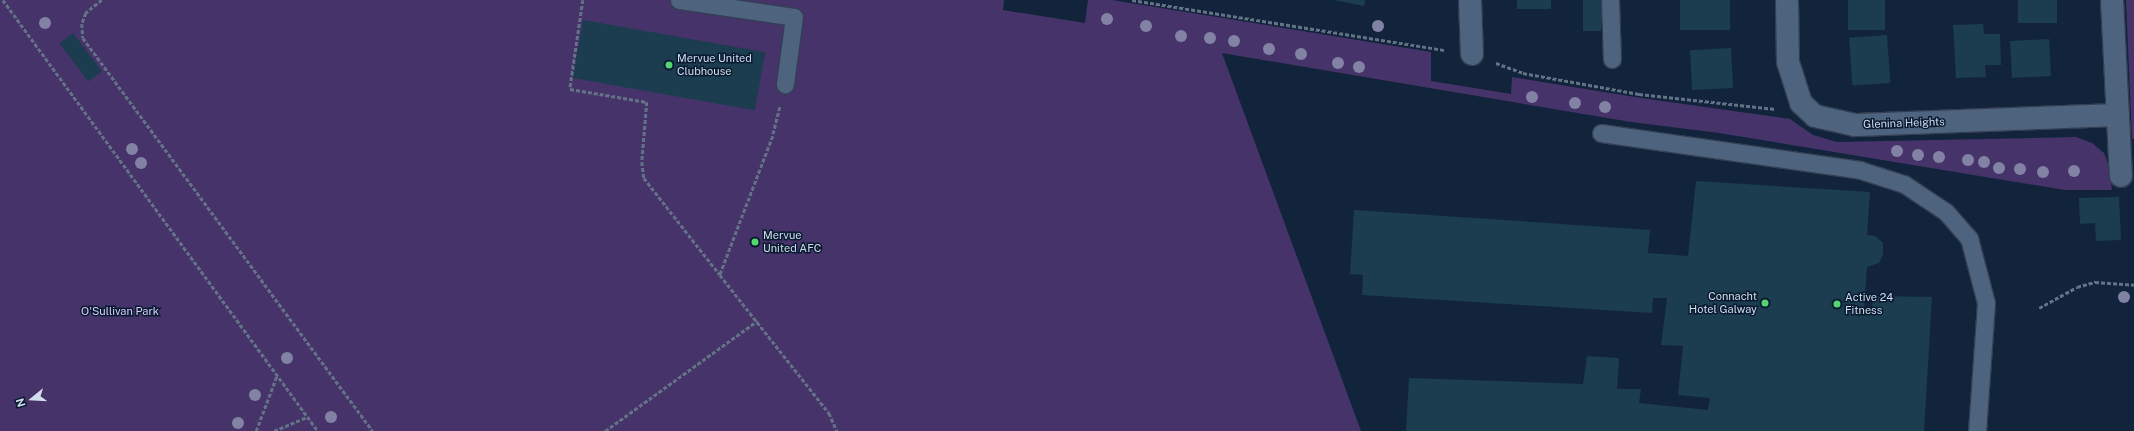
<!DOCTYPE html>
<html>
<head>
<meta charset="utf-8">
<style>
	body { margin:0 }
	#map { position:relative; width:2134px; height:431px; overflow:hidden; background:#12243b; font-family:"Public Sans",sans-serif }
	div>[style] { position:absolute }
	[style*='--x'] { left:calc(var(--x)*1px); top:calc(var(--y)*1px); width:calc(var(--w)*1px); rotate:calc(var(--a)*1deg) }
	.green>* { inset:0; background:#46336a }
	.building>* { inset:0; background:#1b3d4f; transform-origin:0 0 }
	.path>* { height:2.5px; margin-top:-1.25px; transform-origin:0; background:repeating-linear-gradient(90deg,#637286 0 4px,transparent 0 6px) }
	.roads { filter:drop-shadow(1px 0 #333f53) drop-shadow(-1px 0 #333f53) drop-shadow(0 1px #333f53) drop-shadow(0 -1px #333f53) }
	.service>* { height:17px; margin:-8.5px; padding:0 8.5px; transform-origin:8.5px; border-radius:8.5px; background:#4e637d }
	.minor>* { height:22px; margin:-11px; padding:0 11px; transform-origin:11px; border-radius:11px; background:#4e637d }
	.trees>* { width:12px; height:12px; margin:-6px; border-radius:50%; background:#8182a4 }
	.dots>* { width:11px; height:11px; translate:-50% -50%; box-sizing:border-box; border:2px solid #091b31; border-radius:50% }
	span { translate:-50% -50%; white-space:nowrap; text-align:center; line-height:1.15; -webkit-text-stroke:3px #091b31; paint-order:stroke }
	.poi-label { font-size:11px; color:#d2dded }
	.left { translate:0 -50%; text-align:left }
	.right { translate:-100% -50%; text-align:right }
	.street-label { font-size:11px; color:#d2dded }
	.park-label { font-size:11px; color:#dbcef9 }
	.north { position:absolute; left:12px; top:379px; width:40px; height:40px; -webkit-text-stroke:3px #091b31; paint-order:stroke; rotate:252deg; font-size:11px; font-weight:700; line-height:16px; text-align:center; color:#d2dded }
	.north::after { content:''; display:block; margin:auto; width:14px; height:18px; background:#d2dded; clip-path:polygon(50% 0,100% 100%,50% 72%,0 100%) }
</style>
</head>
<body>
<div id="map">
	<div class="green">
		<div style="clip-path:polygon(0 0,1004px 0,1003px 10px,1085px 23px,1088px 0,1112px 0,1431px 52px,1431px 81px,1511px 94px,1512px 77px,1641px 98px,1790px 119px,1813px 135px,1837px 142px,2076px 137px,2092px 143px,2104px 153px,2108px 163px,2112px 190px,2065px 190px,1719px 133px,1631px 122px,1222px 53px,1361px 431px,0 431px)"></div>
		<div style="clip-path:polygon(2126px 0,2134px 0,2134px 139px,2132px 139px)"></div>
	</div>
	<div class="building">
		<div style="clip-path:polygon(1334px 0,1365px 0,1364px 6px)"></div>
		<div style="left:1517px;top:0;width:34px;height:9px"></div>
		<div style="left:1583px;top:0;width:18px;height:31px"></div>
		<div style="left:1680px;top:0;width:50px;height:30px"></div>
		<div style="left:1848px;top:0;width:37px;height:30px"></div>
		<div style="left:2018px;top:0;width:39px;height:23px"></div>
		<div style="left:583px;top:20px;width:185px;height:59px;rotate:10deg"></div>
		<div style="clip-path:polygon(1983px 24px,1984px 34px,2000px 34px,2001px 65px,1985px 65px,1986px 77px,1956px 78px,1953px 25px)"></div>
		<div style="left:73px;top:33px;width:48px;height:17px;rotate:53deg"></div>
		<div style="left:1887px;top:35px;width:48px;height:38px;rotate:86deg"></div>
		<div style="left:2049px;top:39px;width:37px;height:39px;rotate:87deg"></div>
		<div style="left:1731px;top:48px;width:40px;height:41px;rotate:87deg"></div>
		<div style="clip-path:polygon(1696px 181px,1870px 192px,1867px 235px,1875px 236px,1883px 243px,1883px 255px,1879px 263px,1867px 267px,1864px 309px,1872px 310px,1873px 296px,1932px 297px,1924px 431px,1406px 431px,1409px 378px,1583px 384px,1587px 356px,1619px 358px,1617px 389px,1641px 389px,1639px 403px,1708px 410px,1710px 398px,1678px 395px,1683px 346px,1661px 345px,1667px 298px,1653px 298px,1652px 313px,1362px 295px,1363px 275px,1350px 274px,1354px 210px,1650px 230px,1648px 253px,1688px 256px)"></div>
		<div style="clip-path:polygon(2119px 197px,2121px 240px,2096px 241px,2095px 223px,2080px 224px,2079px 198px)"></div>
	</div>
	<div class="path">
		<div style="--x:3;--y:0;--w:534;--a:53.84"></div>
		<div style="--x:102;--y:0;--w:21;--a:141"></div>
		<div style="--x:86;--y:13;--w:12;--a:110"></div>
		<div style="--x:82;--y:24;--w:14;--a:86"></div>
		<div style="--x:83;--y:38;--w:488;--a:53.6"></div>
		<div style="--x:583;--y:0;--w:90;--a:98.3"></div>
		<div style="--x:570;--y:89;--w:78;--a:9.6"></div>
		<div style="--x:647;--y:102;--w:60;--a:94.8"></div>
		<div style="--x:642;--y:162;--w:16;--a:83"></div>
		<div style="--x:644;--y:178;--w:123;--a:51.9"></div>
		<div style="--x:1132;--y:0;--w:317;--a:9.1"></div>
		<div style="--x:1496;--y:63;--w:29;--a:20"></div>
		<div style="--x:1523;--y:73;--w:118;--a:10.3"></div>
		<div style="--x:1639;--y:94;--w:137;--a:6.3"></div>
		<div style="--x:780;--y:107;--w:30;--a:104"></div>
		<div style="--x:773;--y:136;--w:149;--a:110.9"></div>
		<div style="--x:720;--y:275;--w:176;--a:51.7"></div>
		<div style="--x:829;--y:413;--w:20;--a:66"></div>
		<div style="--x:2039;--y:308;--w:43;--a:-28.9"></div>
		<div style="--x:2077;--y:287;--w:19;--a:-16"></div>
		<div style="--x:2095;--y:282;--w:39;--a:4"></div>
		<div style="--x:256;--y:431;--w:60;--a:-69.4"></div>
		<div style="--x:274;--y:431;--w:36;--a:-23"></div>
		<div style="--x:605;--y:431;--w:188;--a:-35.9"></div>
	</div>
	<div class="roads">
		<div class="service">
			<div style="--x:679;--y:0;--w:116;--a:8.4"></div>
			<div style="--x:794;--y:17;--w:68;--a:97.7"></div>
			<div style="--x:1610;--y:0;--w:59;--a:88.1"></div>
			<div style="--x:1601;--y:133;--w:262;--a:8.1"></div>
			<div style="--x:1860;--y:170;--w:46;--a:17.7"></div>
			<div style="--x:1904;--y:184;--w:50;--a:33.7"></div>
			<div style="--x:1946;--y:212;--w:35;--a:49"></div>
			<div style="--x:1969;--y:238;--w:67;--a:75.3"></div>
			<div style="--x:1986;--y:303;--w:128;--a:94"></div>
		</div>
		<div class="minor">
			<div style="--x:1470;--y:0;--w:54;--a:87.9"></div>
			<div style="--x:1787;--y:0;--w:62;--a:89.1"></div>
			<div style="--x:1788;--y:62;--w:43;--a:72.4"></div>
			<div style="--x:1801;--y:103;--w:19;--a:43"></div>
			<div style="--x:1815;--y:116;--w:41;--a:12.7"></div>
			<div style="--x:1855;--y:125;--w:263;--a:-2.2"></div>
			<div style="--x:2112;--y:0;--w:176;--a:87.1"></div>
		</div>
	</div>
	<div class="trees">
		<div style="left:1107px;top:19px"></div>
		<div style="left:45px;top:23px"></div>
		<div style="left:1146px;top:26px"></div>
		<div style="left:1378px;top:26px"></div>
		<div style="left:1181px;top:36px"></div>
		<div style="left:1210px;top:38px"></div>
		<div style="left:1234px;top:41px"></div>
		<div style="left:1269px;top:49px"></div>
		<div style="left:1301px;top:54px"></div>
		<div style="left:1338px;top:63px"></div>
		<div style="left:1359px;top:67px"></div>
		<div style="left:1532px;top:97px"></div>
		<div style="left:1575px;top:103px"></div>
		<div style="left:1605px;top:107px"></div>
		<div style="left:132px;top:149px"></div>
		<div style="left:1897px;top:151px"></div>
		<div style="left:1918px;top:155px"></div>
		<div style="left:1939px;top:157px"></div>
		<div style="left:1968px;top:160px"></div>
		<div style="left:1984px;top:162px"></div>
		<div style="left:141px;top:163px"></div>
		<div style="left:1999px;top:168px"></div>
		<div style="left:2020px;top:169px"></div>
		<div style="left:2074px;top:171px"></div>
		<div style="left:2043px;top:172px"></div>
		<div style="left:2124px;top:297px"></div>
		<div style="left:287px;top:358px"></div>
		<div style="left:255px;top:395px"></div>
		<div style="left:331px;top:417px"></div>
		<div style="left:238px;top:423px"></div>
	</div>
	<div class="dots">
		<div style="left:669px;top:65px;background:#55d671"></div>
		<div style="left:755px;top:242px;background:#55d671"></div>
		<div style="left:1765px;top:303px;background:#55d671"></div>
		<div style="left:1837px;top:304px;background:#55d671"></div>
	</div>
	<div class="poi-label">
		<span class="left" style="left:677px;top:65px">Mervue United<br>Clubhouse</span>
		<span class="left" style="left:763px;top:242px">Mervue<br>United AFC</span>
		<span class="right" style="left:1757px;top:303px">Connacht<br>Hotel Galway</span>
		<span class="left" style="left:1845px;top:304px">Active 24<br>Fitness</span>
	</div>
	<div class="street-label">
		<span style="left:1904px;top:123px;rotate:-2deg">Glenina Heights</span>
	</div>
	<div class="park-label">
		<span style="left:120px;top:311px">O'Sullivan Park</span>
	</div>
	<div class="north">N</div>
</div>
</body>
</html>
